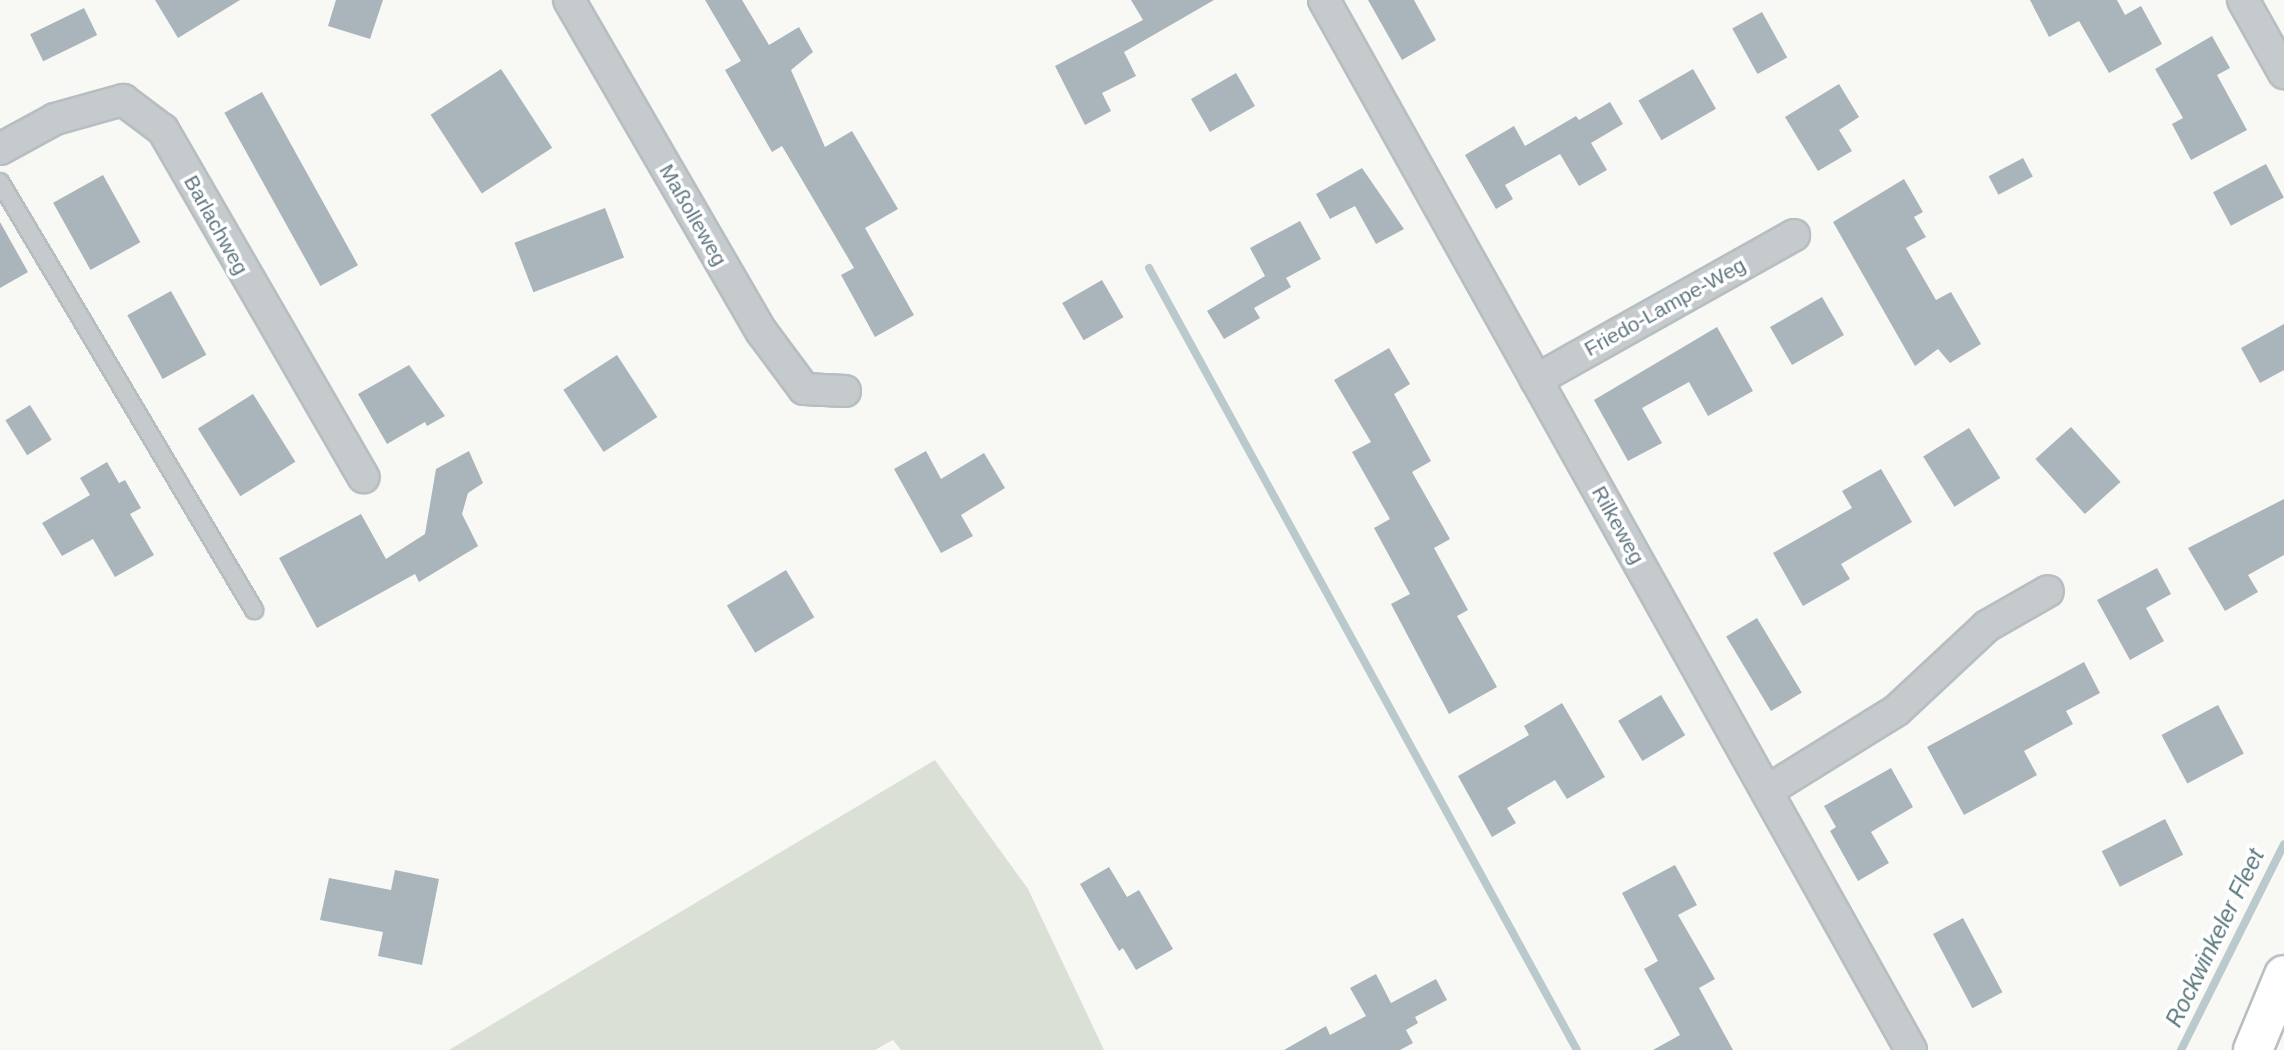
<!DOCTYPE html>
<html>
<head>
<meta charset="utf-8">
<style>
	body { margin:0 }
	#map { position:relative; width:2284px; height:1050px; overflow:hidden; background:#f8f8f5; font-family:Arial,sans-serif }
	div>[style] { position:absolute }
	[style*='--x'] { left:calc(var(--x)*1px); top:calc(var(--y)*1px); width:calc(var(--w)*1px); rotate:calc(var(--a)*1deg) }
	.green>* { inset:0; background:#dae0d5 }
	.stream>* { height:8px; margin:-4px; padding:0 4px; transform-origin:4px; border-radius:4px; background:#bacacc }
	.building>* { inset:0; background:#a9b5ba; transform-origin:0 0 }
	.roads { filter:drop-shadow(2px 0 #b7bec2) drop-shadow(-2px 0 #b7bec2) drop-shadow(0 2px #b7bec2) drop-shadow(0 -2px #b7bec2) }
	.service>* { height:16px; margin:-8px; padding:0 8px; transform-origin:8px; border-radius:8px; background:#c5cacd }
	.minor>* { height:30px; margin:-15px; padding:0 15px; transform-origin:15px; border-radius:15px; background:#c5cacd }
	.secondary>* { height:38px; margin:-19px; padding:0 19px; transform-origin:19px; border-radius:19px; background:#fff }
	span { translate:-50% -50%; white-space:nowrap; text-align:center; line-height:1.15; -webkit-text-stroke:7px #fff; paint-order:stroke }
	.street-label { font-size:21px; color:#607883 }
	.water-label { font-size:23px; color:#5a787d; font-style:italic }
</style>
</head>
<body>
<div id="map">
	<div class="green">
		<div style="clip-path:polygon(935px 760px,1028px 889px,1104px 1050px,901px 1050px,893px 1040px,875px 1050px,449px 1050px)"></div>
	</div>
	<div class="stream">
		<div style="--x:1149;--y:268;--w:891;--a:61.31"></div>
		<div style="--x:2181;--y:1050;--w:230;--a:-63.4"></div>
	</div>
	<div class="building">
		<div style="clip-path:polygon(155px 0,240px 0,178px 38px)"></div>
		<div style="clip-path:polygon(336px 0,383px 0,370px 39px,328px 26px)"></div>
		<div style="clip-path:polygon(705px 0,742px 0,769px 45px,799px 27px,813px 52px,791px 70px,825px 147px,852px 131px,898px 209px,865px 228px,914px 315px,875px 337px,841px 275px,854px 268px,782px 146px,772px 152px,725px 70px,741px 61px)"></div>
		<div style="clip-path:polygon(1131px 0,1214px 0,1124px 52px,1136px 76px,1102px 93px,1111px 111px,1085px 125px,1055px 66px,1143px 20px)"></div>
		<div style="clip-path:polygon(1368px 0,1414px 0,1436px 40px,1402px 60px)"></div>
		<div style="clip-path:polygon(2030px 0,2117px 0,2125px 15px,2141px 6px,2162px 44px,2109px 73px,2079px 21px,2049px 37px)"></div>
		<div style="left:84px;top:8px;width:30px;height:60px;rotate:64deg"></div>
		<div style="left:1762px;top:12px;width:52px;height:34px;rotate:61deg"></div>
		<div style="clip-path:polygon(2212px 36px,2230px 68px,2217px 75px,2247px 130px,2191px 160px,2172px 124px,2183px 118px,2155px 69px)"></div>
		<div style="left:501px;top:69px;width:94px;height:84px;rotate:57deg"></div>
		<div style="left:1693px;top:69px;width:46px;height:63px;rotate:60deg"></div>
		<div style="left:1236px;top:73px;width:38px;height:52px;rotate:60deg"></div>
		<div style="clip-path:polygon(1839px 84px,1859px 117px,1839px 130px,1852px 151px,1818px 171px,1785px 117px)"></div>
		<div style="left:262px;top:92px;width:198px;height:43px;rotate:61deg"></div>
		<div style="clip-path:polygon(1610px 102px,1623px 124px,1591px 143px,1607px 170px,1579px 186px,1560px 154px,1505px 185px,1513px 199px,1496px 209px,1465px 155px,1514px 126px,1525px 146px,1576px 116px,1579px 120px)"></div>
		<div style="left:2023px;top:158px;width:21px;height:39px;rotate:62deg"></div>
		<div style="left:2266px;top:164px;width:38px;height:60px;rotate:62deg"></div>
		<div style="clip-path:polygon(1362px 168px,1404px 229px,1376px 244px,1355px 206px,1330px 219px,1316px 194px)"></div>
		<div style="left:103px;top:175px;width:77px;height:57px;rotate:61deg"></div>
		<div style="clip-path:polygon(1904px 179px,1923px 212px,1914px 217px,1926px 237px,1906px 248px,1936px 300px,1951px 292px,1981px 344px,1950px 363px,1938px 349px,1915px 366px,1833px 222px)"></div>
		<div style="left:605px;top:208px;width:53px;height:97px;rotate:69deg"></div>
		<div style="clip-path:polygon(1300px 221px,1321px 259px,1286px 278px,1291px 287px,1254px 308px,1260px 318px,1224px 339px,1207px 311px,1265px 276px,1250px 248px)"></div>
		<div style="clip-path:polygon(0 222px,28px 272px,0 288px)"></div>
		<div style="left:1102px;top:280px;width:43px;height:46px;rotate:60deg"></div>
		<div style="left:171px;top:291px;width:73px;height:50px;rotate:61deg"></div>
		<div style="left:1822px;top:297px;width:44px;height:60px;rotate:60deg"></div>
		<div style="clip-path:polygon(2284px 324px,2284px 370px,2260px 383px,2241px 348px)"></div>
		<div style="clip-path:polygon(1717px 327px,1753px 391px,1708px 416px,1689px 382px,1642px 408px,1662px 443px,1628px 461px,1594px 400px)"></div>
		<div style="clip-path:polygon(1389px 348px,1410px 384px,1394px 394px,1431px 461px,1412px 472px,1450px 539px,1434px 548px,1468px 610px,1457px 616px,1497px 687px,1449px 714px,1391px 604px,1410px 594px,1374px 528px,1390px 519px,1352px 452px,1371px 442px,1334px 380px)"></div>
		<div style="left:617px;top:355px;width:74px;height:64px;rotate:57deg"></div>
		<div style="clip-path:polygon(409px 365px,445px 416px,427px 426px,425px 422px,387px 444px,358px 394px)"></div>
		<div style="left:253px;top:394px;width:80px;height:65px;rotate:58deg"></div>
		<div style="left:30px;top:405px;width:41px;height:29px;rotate:58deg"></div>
		<div style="left:2071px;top:427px;width:74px;height:48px;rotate:48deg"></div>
		<div style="left:1969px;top:428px;width:59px;height:54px;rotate:58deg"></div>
		<div style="clip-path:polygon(469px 451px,483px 483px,468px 493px,462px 514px,478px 546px,419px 582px,415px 574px,317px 628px,279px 558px,361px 514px,386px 559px,425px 534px,436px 469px)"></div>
		<div style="clip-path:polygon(926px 451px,941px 479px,984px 453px,1005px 488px,961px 515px,973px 536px,941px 553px,894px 469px)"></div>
		<div style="clip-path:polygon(107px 462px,119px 483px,125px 480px,141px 508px,130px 514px,154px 555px,115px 577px,93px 539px,62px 556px,42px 523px,90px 495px,80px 478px)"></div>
		<div style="clip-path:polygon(1881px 469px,1912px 522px,1841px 564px,1850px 579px,1803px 606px,1773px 553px,1852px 508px,1842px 491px)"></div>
		<div style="clip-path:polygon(2284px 499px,2284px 555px,2248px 575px,2258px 592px,2225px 611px,2188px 548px)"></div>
		<div style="clip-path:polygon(2157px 568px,2171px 594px,2146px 608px,2164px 641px,2130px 660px,2097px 600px)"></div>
		<div style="left:786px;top:570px;width:55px;height:69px;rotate:59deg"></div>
		<div style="left:1757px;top:618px;width:87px;height:36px;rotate:59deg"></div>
		<div style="clip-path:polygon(2084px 662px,2100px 693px,2066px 711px,2073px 724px,2024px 751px,2037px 775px,1964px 815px,1927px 747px)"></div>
		<div style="left:1661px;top:695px;width:47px;height:50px;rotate:59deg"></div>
		<div style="clip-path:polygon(1562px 703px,1605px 777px,1567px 799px,1555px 780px,1507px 808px,1516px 823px,1492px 837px,1458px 776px,1529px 735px,1524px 726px)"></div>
		<div style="left:2218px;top:705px;width:55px;height:64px;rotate:62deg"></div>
		<div style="clip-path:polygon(1891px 768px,1913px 807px,1871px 832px,1889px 863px,1858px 881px,1830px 831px,1836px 827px,1824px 806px)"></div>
		<div style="left:2165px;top:819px;width:40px;height:71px;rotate:63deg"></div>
		<div style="clip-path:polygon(1675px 865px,1697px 905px,1678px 915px,1715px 979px,1699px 988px,1733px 1050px,1653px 1050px,1680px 1035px,1644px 969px,1658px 961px,1622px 893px)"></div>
		<div style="clip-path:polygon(1109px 867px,1127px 897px,1139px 890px,1173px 949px,1136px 970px,1123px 948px,1119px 951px,1080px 884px)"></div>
		<div style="clip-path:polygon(395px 870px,439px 879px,422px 965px,378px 956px,383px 932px,320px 920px,329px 878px,391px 890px)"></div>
		<div style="left:1963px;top:918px;width:84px;height:34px;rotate:62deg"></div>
		<div style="clip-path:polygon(1376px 974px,1391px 1003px,1436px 979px,1447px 1000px,1415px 1017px,1418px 1023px,1406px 1030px,1413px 1043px,1400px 1050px,1284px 1050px,1326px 1026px,1330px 1035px,1366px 1016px,1350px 988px)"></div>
	</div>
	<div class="roads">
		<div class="service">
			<div style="--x:0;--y:182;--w:498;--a:59.3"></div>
		</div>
		<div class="minor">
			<div style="--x:569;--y:0;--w:383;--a:59.9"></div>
			<div style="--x:761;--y:331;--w:72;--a:53.4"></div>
			<div style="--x:804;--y:389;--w:41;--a:2.8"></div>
			<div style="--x:1324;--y:0;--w:1203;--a:60.79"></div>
			<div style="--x:2243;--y:0;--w:84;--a:60.7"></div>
			<div style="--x:0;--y:149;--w:63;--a:-28.6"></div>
			<div style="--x:55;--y:119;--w:71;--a:-15.6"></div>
			<div style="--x:123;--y:100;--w:50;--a:36.9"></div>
			<div style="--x:163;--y:130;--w:401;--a:60"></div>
			<div style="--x:1536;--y:380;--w:296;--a:-29.3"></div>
			<div style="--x:1767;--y:791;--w:153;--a:-31.9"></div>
			<div style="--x:1897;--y:710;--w:123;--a:-43"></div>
			<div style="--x:1987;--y:626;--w:70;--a:-29.8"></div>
		</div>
		<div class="secondary">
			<div style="--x:2253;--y:1050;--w:81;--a:-67.5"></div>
		</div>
	</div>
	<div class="street-label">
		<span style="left:693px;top:215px;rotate:60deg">Maßolleweg</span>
		<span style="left:216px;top:225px;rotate:61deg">Barlachweg</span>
		<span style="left:1665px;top:307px;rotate:-29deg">Friedo-Lampe-Weg</span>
		<span style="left:1618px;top:525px;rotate:61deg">Rilkeweg</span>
	</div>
	<div class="water-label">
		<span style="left:2215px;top:938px;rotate:-64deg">Rockwinkeler Fleet</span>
	</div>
</div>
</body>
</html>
